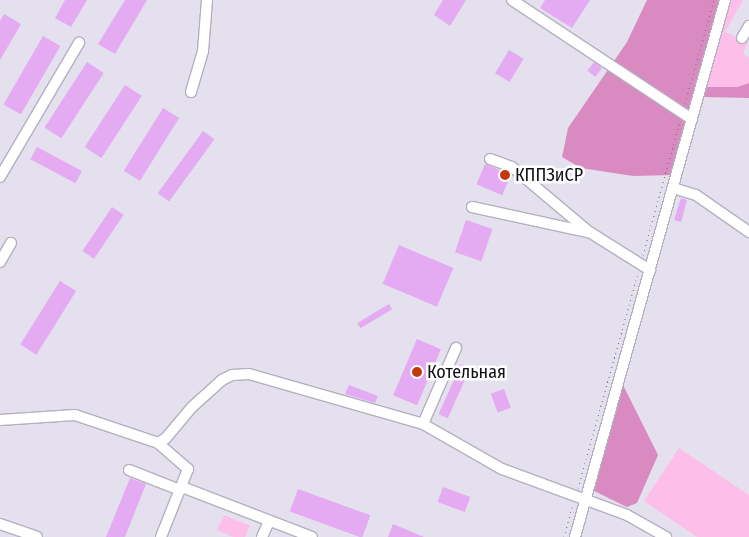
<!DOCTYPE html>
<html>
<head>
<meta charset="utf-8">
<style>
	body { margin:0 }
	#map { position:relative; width:749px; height:537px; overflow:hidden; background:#e4e0ee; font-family:"Fira Sans Condensed",sans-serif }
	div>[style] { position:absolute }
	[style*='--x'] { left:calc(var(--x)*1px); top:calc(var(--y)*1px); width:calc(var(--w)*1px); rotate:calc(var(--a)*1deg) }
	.green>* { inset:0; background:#fdbfe9 }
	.forest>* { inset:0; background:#d98bc1 }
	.building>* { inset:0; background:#e4aaf2; transform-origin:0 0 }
	.path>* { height:1px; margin-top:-0.5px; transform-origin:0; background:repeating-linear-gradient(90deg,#726f79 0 1px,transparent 0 5px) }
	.roads { filter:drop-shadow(1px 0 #b4b0be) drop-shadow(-1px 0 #b4b0be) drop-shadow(0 1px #b4b0be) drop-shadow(0 -1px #b4b0be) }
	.minor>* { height:10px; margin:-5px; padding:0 5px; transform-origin:5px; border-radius:5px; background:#fff }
	.dots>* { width:14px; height:14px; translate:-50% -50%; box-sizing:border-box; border:2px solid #fff; border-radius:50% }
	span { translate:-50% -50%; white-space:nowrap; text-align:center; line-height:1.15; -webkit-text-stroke:5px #fff; paint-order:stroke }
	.poi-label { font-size:18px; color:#110f14 }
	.left { translate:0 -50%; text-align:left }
</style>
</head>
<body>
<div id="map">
	<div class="green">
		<div style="clip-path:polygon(731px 0,743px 0,725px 32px,748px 42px,743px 54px,749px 58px,749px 83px,737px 87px,707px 87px)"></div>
		<div style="clip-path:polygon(679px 448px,749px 495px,749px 537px,697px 537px,644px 501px)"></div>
		<div style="clip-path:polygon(224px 515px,250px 526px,245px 537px,233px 537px,217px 530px)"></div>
	</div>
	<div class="forest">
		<div style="clip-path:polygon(647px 0,721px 0,673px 175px,633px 176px,581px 168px,562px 157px,568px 128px,627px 42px)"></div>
		<div style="clip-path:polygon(749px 83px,749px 98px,704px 97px,707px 87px,737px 87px)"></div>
		<div style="clip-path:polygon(623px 385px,658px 455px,637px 503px,627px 507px,594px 491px)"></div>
	</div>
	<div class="building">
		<div style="clip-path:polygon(65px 0,87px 0,71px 27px,55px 18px)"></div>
		<div style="clip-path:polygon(125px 0,147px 0,115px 54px,98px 44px)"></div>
		<div style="clip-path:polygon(443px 0,466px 0,450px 26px,434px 15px)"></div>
		<div style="clip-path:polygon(545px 0,590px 0,572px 28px,540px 8px)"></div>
		<div style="clip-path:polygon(4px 14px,21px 24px,0 60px,0 21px)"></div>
		<div style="left:43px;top:36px;width:20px;height:79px;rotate:30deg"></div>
		<div style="left:509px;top:50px;width:17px;height:27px;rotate:31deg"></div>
		<div style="left:87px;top:62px;width:20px;height:78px;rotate:33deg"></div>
		<div style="left:594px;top:62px;width:10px;height:11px;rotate:37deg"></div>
		<div style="left:125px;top:85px;width:20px;height:74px;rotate:33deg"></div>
		<div style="left:163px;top:108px;width:19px;height:74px;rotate:32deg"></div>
		<div style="left:203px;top:131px;width:14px;height:77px;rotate:36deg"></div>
		<div style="left:37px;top:147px;width:51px;height:14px;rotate:28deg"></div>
		<div style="left:485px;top:164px;width:28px;height:22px;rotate:23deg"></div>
		<div style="clip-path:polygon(681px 198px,687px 200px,681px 222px,674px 220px)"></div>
		<div style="left:112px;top:207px;width:14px;height:53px;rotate:34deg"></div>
		<div style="left:466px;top:220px;width:28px;height:34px;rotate:19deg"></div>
		<div style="left:399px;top:245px;width:59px;height:42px;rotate:23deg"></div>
		<div style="left:60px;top:281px;width:19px;height:75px;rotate:32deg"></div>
		<div style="left:389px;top:304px;width:6px;height:37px;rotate:59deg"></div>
		<div style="left:417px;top:339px;width:26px;height:61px;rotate:23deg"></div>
		<div style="left:461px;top:364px;width:10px;height:55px;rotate:24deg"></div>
		<div style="clip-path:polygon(349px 385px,378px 396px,375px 403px,345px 394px)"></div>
		<div style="left:504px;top:389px;width:20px;height:14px;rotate:70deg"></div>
		<div style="clip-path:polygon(130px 478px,146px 484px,125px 537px,106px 537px)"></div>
		<div style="left:443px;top:487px;width:29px;height:16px;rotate:20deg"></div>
		<div style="left:298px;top:489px;width:77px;height:24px;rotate:20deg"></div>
		<div style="clip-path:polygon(393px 524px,424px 537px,388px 537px)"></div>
	</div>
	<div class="path">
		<div style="--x:685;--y:103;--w:107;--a:-74.3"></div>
		<div style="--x:643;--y:255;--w:139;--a:-74.6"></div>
		<div style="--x:578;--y:488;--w:223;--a:-74.4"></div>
		<div style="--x:564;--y:537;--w:34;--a:-75"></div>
	</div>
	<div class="roads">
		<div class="minor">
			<div style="--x:512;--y:0;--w:216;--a:33.5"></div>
			<div style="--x:742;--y:38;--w:14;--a:-60"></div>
			<div style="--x:191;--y:92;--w:43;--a:-73.7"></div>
			<div style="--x:203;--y:51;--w:51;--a:-85.5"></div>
			<div style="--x:490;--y:159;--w:23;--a:20"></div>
			<div style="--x:512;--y:167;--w:99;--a:40.1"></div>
			<div style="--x:0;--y:177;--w:156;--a:-59.5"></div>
			<div style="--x:673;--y:188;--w:24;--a:17"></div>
			<div style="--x:696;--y:195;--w:65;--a:34.9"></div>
			<div style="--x:472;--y:207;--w:122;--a:12.3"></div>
			<div style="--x:591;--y:233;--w:70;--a:32.1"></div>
			<div style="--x:0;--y:262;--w:22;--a:-60"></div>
			<div style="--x:0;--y:420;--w:75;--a:-3.8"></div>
			<div style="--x:75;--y:415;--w:88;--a:18.6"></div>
			<div style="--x:158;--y:443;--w:9;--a:-32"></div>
			<div style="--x:166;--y:438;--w:40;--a:-50"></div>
			<div style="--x:192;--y:407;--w:40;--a:-42"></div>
			<div style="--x:222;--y:380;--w:11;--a:-27"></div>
			<div style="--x:232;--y:375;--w:17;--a:-3"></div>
			<div style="--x:249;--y:374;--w:181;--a:16"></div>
			<div style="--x:423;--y:424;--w:91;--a:29.7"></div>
			<div style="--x:502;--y:469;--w:133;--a:20.2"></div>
			<div style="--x:627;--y:515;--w:45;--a:29.4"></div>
			<div style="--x:423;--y:424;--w:83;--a:-66.5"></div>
			<div style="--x:158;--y:443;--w:40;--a:41"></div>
			<div style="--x:188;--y:469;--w:73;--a:111.7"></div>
			<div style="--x:129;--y:470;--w:55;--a:21.4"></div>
			<div style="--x:182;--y:487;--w:139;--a:21"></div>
			<div style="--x:0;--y:524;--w:39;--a:19"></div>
			<div style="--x:262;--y:537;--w:17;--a:-66"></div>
			<div style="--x:575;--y:537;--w:558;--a:-74.39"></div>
		</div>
	</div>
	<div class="dots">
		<div style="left:505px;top:175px;background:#c23a0a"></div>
		<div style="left:417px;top:372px;background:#c23a0a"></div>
	</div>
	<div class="poi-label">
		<span class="left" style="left:515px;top:175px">КППЗиСР</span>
		<span class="left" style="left:427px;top:372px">Котельная</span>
	</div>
</div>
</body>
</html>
